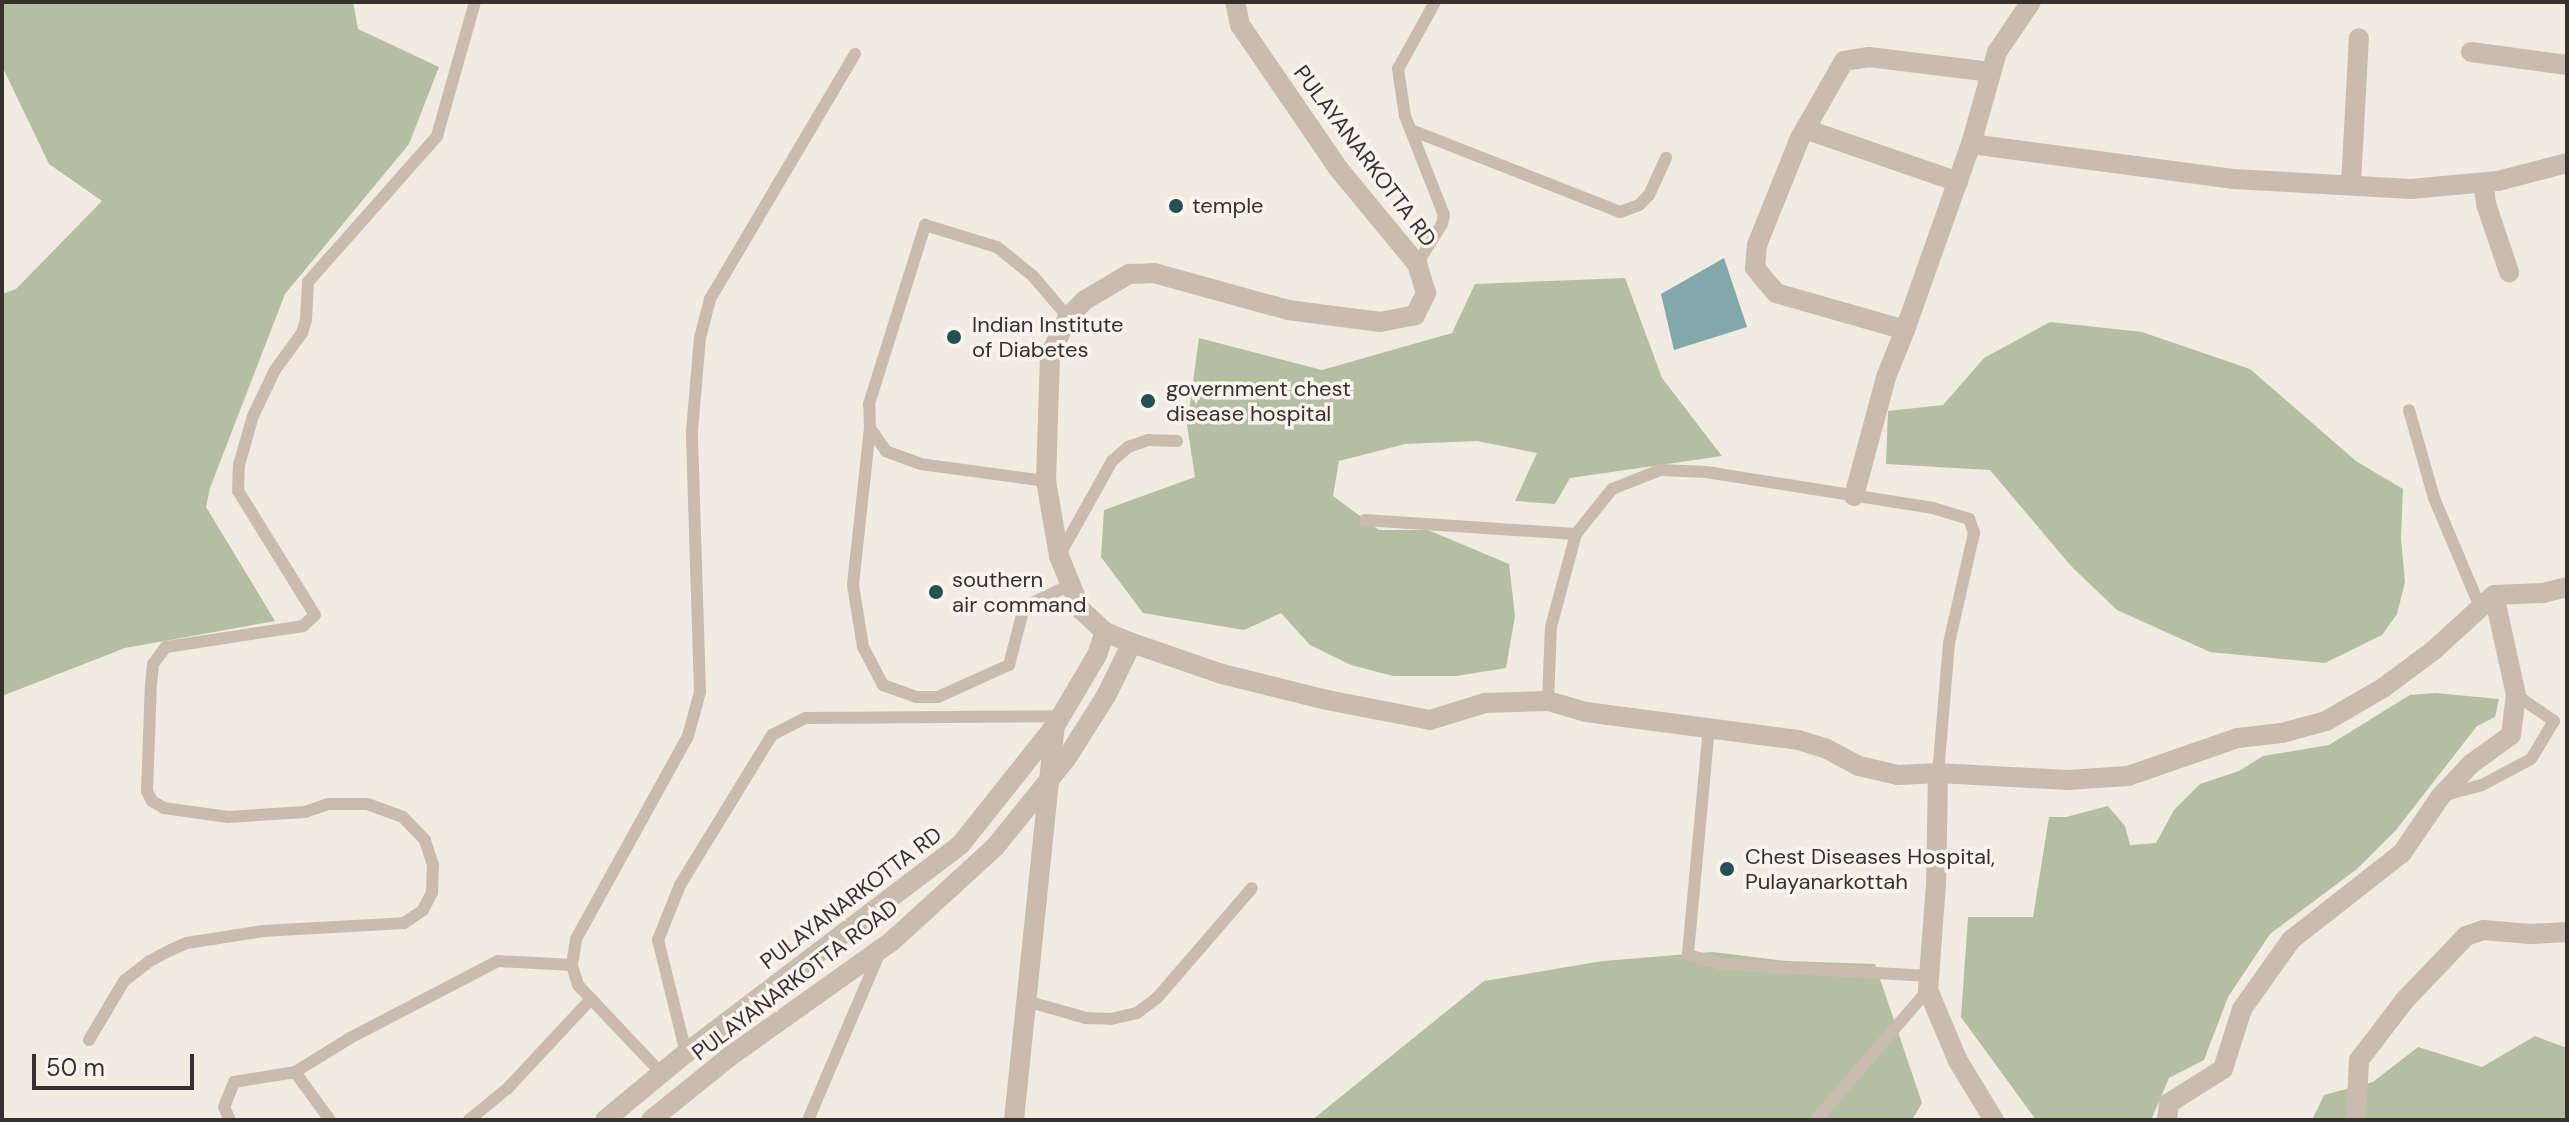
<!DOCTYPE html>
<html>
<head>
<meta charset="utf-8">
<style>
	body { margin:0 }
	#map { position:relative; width:2569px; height:1122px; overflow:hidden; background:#f1ebe2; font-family:"DM Sans",sans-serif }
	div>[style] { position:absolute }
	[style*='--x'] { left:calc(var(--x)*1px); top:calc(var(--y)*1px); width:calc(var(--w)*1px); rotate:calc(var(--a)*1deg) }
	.green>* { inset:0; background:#b4bfa2 }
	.water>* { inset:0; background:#83a8ac }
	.service>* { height:12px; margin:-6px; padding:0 6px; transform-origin:6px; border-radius:6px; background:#c9bcae }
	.minor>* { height:20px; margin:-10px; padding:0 10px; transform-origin:10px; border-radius:10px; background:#c9bcae }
	.tertiary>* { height:20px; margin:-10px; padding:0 10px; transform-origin:10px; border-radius:10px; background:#c9bcae }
	.dots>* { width:22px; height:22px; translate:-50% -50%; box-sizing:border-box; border:4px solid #f9f4ee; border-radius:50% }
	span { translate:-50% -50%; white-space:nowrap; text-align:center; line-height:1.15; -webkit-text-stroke:7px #f9f4ee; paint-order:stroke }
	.street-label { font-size:22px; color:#38302c }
	.poi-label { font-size:22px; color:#38302c }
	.left { translate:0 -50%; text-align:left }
	.frame { position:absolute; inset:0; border:4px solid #38302c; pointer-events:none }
	.scale { position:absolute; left:32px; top:1054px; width:162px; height:36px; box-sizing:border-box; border:4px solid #38302c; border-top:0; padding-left:10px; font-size:24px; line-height:28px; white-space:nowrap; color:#38302c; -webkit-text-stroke:6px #f9f4ee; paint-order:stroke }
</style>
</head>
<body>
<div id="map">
	<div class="green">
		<div style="clip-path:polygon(2px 2px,353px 2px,358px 29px,439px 67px,409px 144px,285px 294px,210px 488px,206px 507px,275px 621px,125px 648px,2px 696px,2px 294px,16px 289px,102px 201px,49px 164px,2px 66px)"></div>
		<div style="clip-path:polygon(1625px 278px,1662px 378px,1722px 456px,1570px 478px,1555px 504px,1515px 501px,1537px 453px,1477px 441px,1405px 444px,1339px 461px,1333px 496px,1379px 530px,1428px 530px,1509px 564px,1515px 616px,1506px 668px,1457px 676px,1393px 676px,1351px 665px,1310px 645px,1281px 613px,1244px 630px,1143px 613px,1101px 557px,1104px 510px,1195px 477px,1187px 425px,1199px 338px,1322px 370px,1452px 333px,1475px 284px)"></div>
		<div style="clip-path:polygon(2050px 322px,2142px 332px,2250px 369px,2356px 461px,2403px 489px,2401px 539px,2405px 582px,2397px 614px,2382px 635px,2325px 663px,2210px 652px,2117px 610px,2071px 566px,1990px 470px,1886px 464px,1888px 411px,1943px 405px,1984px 358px)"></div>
		<div style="clip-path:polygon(2436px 693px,2499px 699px,2495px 717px,2477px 726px,2396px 830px,2357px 869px,2270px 934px,2228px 997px,2204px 1060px,2169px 1078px,2151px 1120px,2036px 1120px,1961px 1017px,1968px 917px,2033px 917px,2049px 817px,2066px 817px,2108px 806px,2125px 826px,2130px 845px,2156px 843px,2174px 810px,2200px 784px,2239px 771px,2263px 756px,2329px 745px,2410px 695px)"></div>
		<div style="clip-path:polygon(1713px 952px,1786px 961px,1875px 964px,1922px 1103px,1912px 1120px,1312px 1120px,1484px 981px,1603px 961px)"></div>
		<div style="clip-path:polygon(2535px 1036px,2567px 1048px,2567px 1120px,2312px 1120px,2324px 1095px,2373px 1082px,2418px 1047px,2482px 1067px)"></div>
	</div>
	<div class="water">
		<div style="clip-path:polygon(1724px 258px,1747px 327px,1674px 350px,1661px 294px)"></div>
	</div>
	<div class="service">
		<div style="--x:1411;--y:130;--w:225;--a:21.4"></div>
		<div style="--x:1620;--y:212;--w:20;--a:-20"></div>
		<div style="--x:1639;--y:205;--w:14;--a:-45"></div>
		<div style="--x:1649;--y:195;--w:41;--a:-65.3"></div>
		<div style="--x:1417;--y:264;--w:47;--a:-58"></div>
		<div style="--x:1442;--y:224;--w:9;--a:-77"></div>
		<div style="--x:1444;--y:215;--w:106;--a:-111.5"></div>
		<div style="--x:1405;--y:116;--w:48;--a:-98.5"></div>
		<div style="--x:1398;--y:69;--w:77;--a:-61.1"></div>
		<div style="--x:2409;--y:410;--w:91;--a:74.1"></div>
		<div style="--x:2434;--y:498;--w:118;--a:67.1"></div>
		<div style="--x:870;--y:428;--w:158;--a:96.2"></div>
		<div style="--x:853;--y:585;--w:63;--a:80.8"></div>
		<div style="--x:863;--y:647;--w:43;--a:62.2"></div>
		<div style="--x:883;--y:685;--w:35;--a:20"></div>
		<div style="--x:916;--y:697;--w:22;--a:0"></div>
		<div style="--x:938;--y:697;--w:78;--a:-24.3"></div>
		<div style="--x:1009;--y:665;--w:60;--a:-75.5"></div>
		<div style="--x:1024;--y:607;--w:51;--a:-25.6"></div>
		<div style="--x:1046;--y:481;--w:126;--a:-172.3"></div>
		<div style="--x:921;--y:464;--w:37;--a:-160"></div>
		<div style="--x:886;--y:451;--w:28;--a:-125"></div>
		<div style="--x:870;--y:428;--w:24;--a:-92"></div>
		<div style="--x:869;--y:404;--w:188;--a:-72.6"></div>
		<div style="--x:925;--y:225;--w:75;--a:17"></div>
		<div style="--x:997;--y:247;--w:46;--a:38.9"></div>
		<div style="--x:1033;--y:276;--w:54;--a:49.5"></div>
		<div style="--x:1365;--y:520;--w:211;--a:3.8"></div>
		<div style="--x:1059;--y:556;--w:109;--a:-60.8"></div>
		<div style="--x:1112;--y:461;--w:21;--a:-41"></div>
		<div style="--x:1128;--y:447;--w:21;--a:-19"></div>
		<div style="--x:1148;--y:440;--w:29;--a:2"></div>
		<div style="--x:1548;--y:701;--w:74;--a:-87.7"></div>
		<div style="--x:1551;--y:627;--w:96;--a:-75"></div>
		<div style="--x:1576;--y:534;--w:58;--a:-51.3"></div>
		<div style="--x:1612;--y:489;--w:52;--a:-21.6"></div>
		<div style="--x:1660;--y:470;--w:46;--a:2.5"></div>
		<div style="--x:1706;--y:472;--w:230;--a:9"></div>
		<div style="--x:1933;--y:508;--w:38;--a:17"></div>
		<div style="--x:1969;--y:519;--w:15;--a:70"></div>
		<div style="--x:1974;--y:533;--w:113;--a:102.8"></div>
		<div style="--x:1949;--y:643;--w:130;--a:94.8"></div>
		<div style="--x:1709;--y:727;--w:229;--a:95.3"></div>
		<div style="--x:1688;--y:955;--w:34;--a:15"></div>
		<div style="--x:1721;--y:964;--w:208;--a:3.3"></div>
		<div style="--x:2445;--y:795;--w:38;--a:-15"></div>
		<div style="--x:2482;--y:785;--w:55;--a:-28"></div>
		<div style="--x:2531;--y:759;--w:44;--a:-58.8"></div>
		<div style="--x:2554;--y:721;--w:46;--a:-145.6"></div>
		<div style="--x:1026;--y:1001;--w:62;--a:15.8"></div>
		<div style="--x:1086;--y:1018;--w:25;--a:2"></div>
		<div style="--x:1111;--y:1019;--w:27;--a:-13"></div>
		<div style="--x:1137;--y:1013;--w:25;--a:-37"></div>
		<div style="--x:1157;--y:998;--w:145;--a:-49.2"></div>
		<div style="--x:89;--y:1040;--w:69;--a:-59.3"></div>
		<div style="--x:124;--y:981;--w:31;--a:-38"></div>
		<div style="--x:148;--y:962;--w:26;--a:-28"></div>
		<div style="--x:171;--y:950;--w:17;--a:-24"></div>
		<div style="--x:187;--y:943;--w:77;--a:-9"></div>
		<div style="--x:263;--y:931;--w:141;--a:-3.2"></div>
		<div style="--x:404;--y:923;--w:23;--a:-34"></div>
		<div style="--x:423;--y:910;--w:20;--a:-63"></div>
		<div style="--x:432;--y:892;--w:27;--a:-88"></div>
		<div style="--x:433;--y:865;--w:26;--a:-108"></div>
		<div style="--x:425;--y:840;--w:32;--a:-134"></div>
		<div style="--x:403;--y:817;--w:38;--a:-160"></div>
		<div style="--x:367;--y:804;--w:39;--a:180"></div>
		<div style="--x:328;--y:804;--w:24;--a:161"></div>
		<div style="--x:305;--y:812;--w:77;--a:176.3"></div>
		<div style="--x:228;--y:817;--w:65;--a:-172"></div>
		<div style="--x:164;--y:808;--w:14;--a:-150"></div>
		<div style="--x:152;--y:801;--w:11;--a:-117"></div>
		<div style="--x:147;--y:791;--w:107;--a:-87.9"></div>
		<div style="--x:151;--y:684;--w:20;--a:-84"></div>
		<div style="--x:153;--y:664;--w:21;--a:-53"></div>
		<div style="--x:166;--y:647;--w:139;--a:-8.7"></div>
		<div style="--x:303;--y:626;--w:16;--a:-43"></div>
		<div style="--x:315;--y:615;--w:146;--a:-121.8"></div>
		<div style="--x:238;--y:491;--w:26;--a:-88"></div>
		<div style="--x:239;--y:465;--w:51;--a:-74.1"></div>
		<div style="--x:253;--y:416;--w:51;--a:-64.4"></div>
		<div style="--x:275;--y:370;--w:46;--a:-53.9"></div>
		<div style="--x:302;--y:333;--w:14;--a:-73"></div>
		<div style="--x:306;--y:320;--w:38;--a:-87"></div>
		<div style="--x:308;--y:282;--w:195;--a:-48.5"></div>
		<div style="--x:437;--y:136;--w:139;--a:-74.2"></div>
		<div style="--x:686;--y:1053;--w:116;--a:-103.9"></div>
		<div style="--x:658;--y:940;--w:59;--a:-68.2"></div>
		<div style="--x:680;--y:885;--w:176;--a:-58.5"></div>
		<div style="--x:772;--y:735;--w:38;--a:-27"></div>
		<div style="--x:806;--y:718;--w:256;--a:-0.4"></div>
		<div style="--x:295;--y:1072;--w:65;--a:-31.7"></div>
		<div style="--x:350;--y:1038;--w:167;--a:-27.5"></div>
		<div style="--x:498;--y:961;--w:74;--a:3.1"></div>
		<div style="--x:663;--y:1075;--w:124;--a:-133.4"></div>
		<div style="--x:578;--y:985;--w:21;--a:-107"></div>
		<div style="--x:572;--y:965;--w:26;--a:-81"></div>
		<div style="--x:576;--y:939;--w:232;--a:-61.1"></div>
		<div style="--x:688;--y:736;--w:46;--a:-74.7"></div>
		<div style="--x:700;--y:692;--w:261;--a:-91.8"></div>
		<div style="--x:692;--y:431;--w:93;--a:-85.1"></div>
		<div style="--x:700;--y:338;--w:40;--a:-75.6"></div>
		<div style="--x:710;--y:299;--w:285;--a:-59.4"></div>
		<div style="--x:230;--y:1120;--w:14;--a:-115"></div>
		<div style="--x:224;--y:1107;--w:27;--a:-68"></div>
		<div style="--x:234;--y:1082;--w:62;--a:-9.3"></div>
		<div style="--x:295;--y:1072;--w:59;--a:53.9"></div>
		<div style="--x:469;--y:1120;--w:50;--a:-39.4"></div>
		<div style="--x:508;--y:1088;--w:122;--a:-47"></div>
		<div style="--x:808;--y:1120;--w:181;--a:-66.8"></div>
		<div style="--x:1816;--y:1120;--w:172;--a:-49.3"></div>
	</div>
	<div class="minor">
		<div style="--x:2471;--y:52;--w:97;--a:7.7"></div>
		<div style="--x:1991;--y:72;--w:123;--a:-173"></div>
		<div style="--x:1869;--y:57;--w:25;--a:171"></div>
		<div style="--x:1844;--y:61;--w:89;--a:119.7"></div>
		<div style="--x:1800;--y:138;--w:115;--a:111.9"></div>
		<div style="--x:1757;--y:245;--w:23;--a:95"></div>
		<div style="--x:1755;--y:268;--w:33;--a:50"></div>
		<div style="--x:1776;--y:293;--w:134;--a:16"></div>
		<div style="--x:1905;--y:330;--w:197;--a:-70.5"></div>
		<div style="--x:1971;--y:144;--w:96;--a:-74.2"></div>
		<div style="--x:1997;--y:52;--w:60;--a:-55.8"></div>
		<div style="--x:1805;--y:129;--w:162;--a:19.1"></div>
		<div style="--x:1971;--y:144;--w:264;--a:7.6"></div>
		<div style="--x:2233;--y:179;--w:178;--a:3.2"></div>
		<div style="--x:2411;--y:189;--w:87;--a:-5.3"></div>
		<div style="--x:2498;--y:181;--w:71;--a:-14.6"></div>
		<div style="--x:2483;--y:183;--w:24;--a:81"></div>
		<div style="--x:2487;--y:207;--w:69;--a:71.3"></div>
		<div style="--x:2351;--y:184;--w:146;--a:-86.9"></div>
		<div style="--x:1854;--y:496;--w:123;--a:-74.9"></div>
		<div style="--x:1886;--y:377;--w:51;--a:-68"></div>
		<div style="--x:2494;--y:595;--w:49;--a:-2.3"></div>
		<div style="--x:2543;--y:593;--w:25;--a:-14"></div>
		<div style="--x:1132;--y:643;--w:95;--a:19"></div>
		<div style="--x:1222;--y:674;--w:108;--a:13.9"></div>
		<div style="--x:1327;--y:700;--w:105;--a:11"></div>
		<div style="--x:1430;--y:720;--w:58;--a:-17.2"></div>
		<div style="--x:1485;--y:703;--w:63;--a:-1.8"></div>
		<div style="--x:1548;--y:701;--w:40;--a:16"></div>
		<div style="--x:1586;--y:712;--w:214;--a:7.5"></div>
		<div style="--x:1798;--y:740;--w:28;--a:17"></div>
		<div style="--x:1825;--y:748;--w:38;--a:28"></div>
		<div style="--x:1859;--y:766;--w:40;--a:13"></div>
		<div style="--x:1898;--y:775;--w:40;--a:-2.9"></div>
		<div style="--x:1938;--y:773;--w:130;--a:3.1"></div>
		<div style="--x:2068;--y:780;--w:60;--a:-3.8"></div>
		<div style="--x:2128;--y:776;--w:116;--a:-19.1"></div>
		<div style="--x:2238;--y:738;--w:44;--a:-6.5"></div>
		<div style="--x:2282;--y:733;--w:46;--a:-15.3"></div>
		<div style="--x:2326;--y:721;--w:66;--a:-30.1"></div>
		<div style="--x:2383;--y:688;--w:64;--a:-36.7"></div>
		<div style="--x:2434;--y:650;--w:81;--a:-42.5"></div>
		<div style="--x:1938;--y:773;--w:111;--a:91"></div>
		<div style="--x:1936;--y:884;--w:106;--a:94.3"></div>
		<div style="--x:1928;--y:990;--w:77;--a:67.1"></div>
		<div style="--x:1958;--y:1061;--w:69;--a:58.6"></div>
		<div style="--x:1014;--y:1120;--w:396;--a:-84.1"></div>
		<div style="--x:2167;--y:1120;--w:17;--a:-83"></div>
		<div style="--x:2169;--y:1103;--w:64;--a:-32.2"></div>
		<div style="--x:2223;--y:1069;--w:63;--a:-72.4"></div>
		<div style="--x:2242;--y:1009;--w:85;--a:-54.6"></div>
		<div style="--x:2291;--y:940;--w:141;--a:-38.1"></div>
		<div style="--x:2402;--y:853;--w:68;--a:-55.8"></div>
		<div style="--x:2440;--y:797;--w:45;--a:-46.8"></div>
		<div style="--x:2471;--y:764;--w:49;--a:-35.9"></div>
		<div style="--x:2511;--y:735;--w:40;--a:-82.9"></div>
		<div style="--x:2516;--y:695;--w:102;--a:-102.4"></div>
		<div style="--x:2356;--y:1120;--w:60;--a:-87.1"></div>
		<div style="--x:2359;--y:1060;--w:76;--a:-52.5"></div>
		<div style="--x:2405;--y:1000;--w:88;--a:-46.4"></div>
		<div style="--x:2466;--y:936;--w:18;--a:-19"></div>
		<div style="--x:2483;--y:930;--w:47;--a:4.9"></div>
		<div style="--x:2530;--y:934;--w:37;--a:-3"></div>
	</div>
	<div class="tertiary">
		<div style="--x:605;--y:1120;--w:105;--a:-39.6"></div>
		<div style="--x:686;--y:1053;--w:345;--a:-37.2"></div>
		<div style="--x:961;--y:844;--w:151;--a:-51.5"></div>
		<div style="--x:1055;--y:726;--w:82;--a:-59.4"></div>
		<div style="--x:1097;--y:655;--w:24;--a:-71"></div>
		<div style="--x:651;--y:1120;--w:100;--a:-38.9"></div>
		<div style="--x:729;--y:1057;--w:199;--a:-35.4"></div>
		<div style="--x:891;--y:942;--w:141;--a:-42.4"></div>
		<div style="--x:995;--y:847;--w:113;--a:-51.1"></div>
		<div style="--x:1066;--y:759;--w:75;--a:-57.6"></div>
		<div style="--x:1106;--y:696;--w:59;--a:-63.9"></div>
		<div style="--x:1132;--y:643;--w:29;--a:-158"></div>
		<div style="--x:1105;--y:632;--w:33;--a:-137"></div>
		<div style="--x:1081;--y:610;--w:58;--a:-112.2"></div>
		<div style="--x:1059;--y:556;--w:76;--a:-99.8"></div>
		<div style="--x:1046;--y:481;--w:126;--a:-88.2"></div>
		<div style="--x:1050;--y:355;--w:42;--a:-64.7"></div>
		<div style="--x:1068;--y:317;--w:24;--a:-45"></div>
		<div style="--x:1085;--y:300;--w:51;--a:-30.6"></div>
		<div style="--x:1129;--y:274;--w:25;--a:-2"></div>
		<div style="--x:1154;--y:273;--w:139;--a:15.4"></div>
		<div style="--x:1288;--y:310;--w:93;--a:7.4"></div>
		<div style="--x:1380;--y:322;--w:36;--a:-11"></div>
		<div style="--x:1415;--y:315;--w:25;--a:-63"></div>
		<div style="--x:1426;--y:293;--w:30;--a:-107"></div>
		<div style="--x:1417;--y:264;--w:124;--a:-129.5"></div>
		<div style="--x:1338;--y:168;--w:173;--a:-124.4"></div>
		<div style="--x:1240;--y:25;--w:24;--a:-102"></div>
	</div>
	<div class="dots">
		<div style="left:1176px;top:206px;background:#255056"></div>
		<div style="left:954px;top:337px;background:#255056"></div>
		<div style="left:1148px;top:401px;background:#255056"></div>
		<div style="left:936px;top:592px;background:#255056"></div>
		<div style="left:1727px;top:869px;background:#255056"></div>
	</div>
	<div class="street-label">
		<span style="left:1365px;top:156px;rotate:53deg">PULAYANARKOTTA RD</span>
		<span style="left:851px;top:898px;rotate:-37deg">PULAYANARKOTTA RD</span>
		<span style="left:795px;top:980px;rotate:-37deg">PULAYANARKOTTA ROAD</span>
	</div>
	<div class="poi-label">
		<span class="left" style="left:1192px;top:206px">temple</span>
		<span class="left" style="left:972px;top:337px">Indian Institute<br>of Diabetes</span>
		<span class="left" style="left:1166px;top:401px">government chest<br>disease hospital</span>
		<span class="left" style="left:952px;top:592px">southern<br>air command</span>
		<span class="left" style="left:1745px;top:869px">Chest Diseases Hospital,<br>Pulayanarkottah</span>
	</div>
	<div class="frame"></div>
	<div class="scale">50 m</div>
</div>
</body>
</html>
